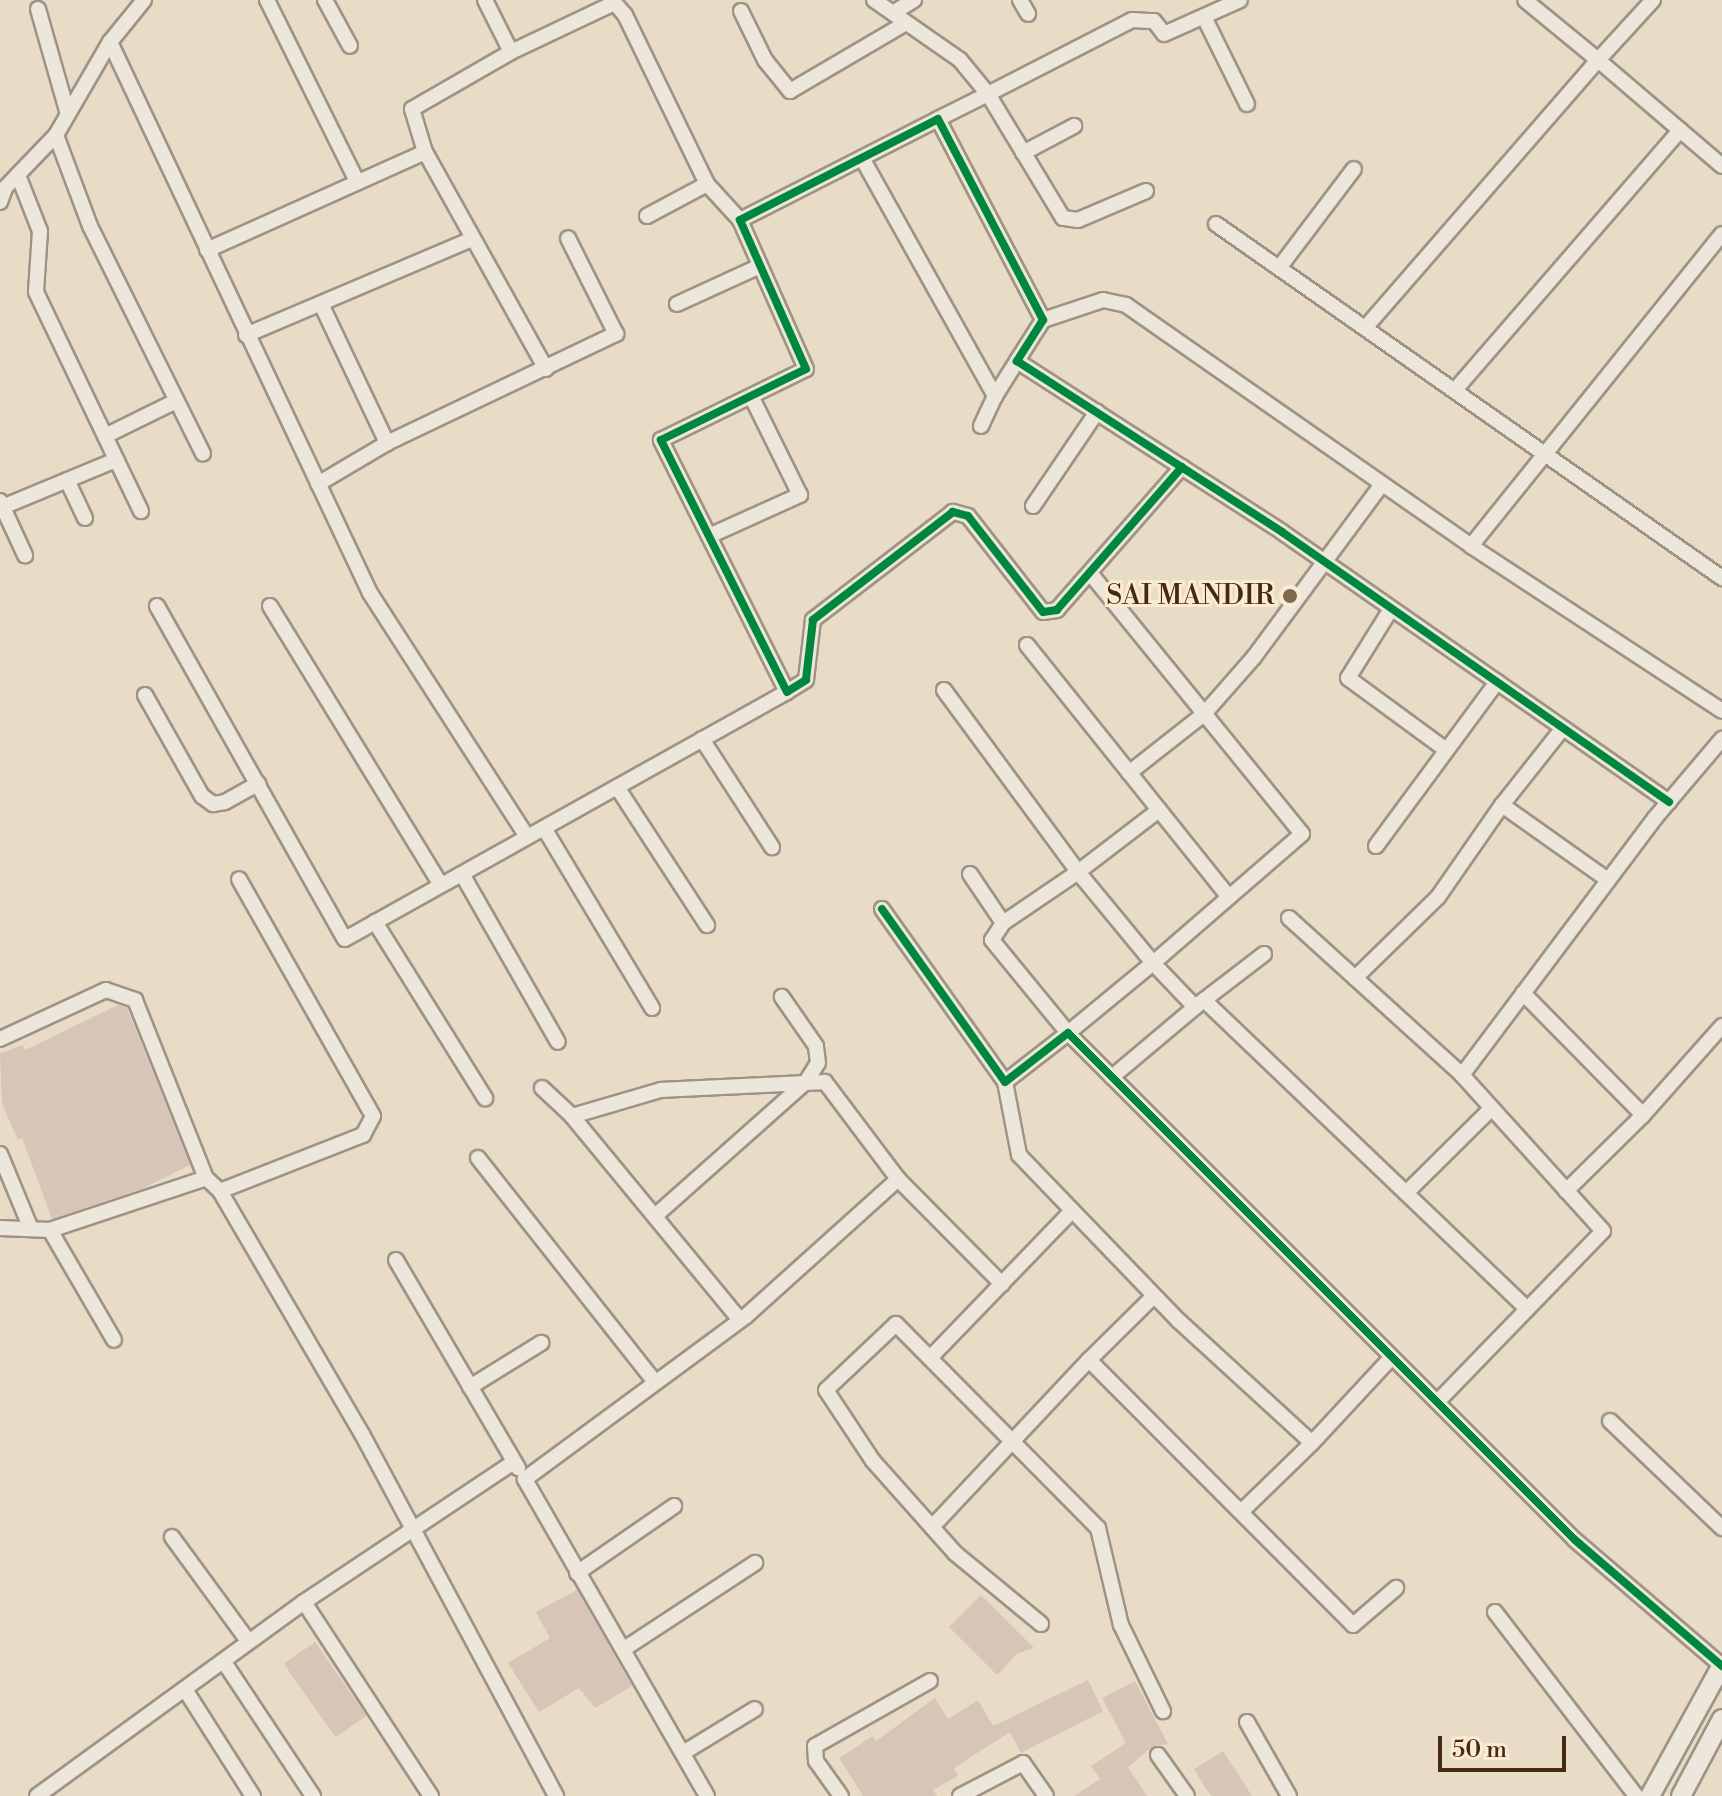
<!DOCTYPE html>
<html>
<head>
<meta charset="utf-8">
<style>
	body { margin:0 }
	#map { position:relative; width:1722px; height:1796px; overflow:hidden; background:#e9dcc7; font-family:"Libre Bodoni",serif }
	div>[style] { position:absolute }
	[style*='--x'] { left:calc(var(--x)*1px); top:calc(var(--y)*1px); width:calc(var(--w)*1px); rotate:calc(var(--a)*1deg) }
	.building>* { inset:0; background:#d7c5b7; transform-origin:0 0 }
	.roads { filter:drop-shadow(2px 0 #9e9384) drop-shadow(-2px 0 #9e9384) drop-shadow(0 2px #9e9384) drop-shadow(0 -2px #9e9384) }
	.minor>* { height:14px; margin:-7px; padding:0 7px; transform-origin:7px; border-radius:7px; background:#ece6db }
	.tertiary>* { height:18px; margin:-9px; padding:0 9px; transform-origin:9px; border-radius:9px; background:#ece6db }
	.cycleway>* { height:8px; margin:-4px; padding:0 4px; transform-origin:4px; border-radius:4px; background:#00873e }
	.dots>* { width:22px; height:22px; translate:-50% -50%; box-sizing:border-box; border:4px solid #faebd2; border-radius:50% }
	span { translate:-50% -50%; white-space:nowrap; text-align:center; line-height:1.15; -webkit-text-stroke:6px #faebd2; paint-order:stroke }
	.poi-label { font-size:28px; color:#472911 }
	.right { translate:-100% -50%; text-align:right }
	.scale { position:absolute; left:1438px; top:1736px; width:128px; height:36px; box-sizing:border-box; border:4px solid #472911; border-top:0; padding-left:10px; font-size:24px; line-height:28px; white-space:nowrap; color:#472911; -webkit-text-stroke:6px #faebd2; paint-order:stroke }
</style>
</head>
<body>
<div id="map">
	<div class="building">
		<div style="clip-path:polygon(118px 1005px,127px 1008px,190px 1165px,144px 1188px,52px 1219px,22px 1138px,18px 1140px,2px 1104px,0 1054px,22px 1045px,25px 1050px)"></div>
		<div style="clip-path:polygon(577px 1590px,632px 1686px,595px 1708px,579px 1688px,539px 1712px,508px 1663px,550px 1638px,536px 1612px)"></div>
		<div style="clip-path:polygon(981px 1595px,1034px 1648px,1018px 1653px,997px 1675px,949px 1627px)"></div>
		<div style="left:315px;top:1642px;width:90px;height:38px;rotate:55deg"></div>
		<div style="clip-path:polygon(1088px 1680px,1103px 1711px,1021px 1753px,1010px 1732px,954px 1768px,958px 1776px,933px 1790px,937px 1796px,863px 1796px,839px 1758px,873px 1736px,876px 1741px,935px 1698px,948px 1719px,978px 1700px,993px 1726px)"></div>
		<div style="clip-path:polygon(1135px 1681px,1168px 1744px,1153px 1746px,1128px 1767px,1147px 1796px,1074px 1796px,1100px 1779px,1091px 1766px,1126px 1743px,1102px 1698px)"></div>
		<div style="clip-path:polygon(1223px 1751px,1238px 1774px,1252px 1796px,1212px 1796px,1206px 1789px,1194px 1769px)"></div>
	</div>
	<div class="roads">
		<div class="minor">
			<div style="--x:267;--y:0;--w:200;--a:63.6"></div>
			<div style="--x:325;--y:0;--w:52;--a:61.5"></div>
			<div style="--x:485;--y:0;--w:58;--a:63.4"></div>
			<div style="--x:612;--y:0;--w:20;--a:49"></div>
			<div style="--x:625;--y:15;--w:188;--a:64.1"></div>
			<div style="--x:707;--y:184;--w:49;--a:47.5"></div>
			<div style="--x:874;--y:0;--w:105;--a:34.9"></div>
			<div style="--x:960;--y:60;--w:44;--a:50.5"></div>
			<div style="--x:988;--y:94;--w:56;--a:153.4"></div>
			<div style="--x:1020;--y:0;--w:16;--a:60"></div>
			<div style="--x:1653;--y:0;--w:81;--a:132.5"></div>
			<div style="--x:1598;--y:60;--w:163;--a:40.5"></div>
			<div style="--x:38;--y:9;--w:109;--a:74.1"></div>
			<div style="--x:741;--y:11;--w:55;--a:63.9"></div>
			<div style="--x:765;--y:60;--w:40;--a:51"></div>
			<div style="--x:790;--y:91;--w:134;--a:-30.4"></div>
			<div style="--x:893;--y:13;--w:25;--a:-32"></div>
			<div style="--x:1204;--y:17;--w:97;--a:63.7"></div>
			<div style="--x:110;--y:42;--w:609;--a:64.74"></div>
			<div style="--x:370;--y:593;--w:290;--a:57.2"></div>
			<div style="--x:56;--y:135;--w:97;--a:69.5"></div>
			<div style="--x:90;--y:226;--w:254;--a:63.6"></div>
			<div style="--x:1023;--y:153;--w:58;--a:-27.9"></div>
			<div style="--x:862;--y:158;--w:273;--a:60.8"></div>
			<div style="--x:995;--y:396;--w:41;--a:-57.8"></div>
			<div style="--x:18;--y:175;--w:60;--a:68.6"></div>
			<div style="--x:40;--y:231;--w:61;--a:93.8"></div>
			<div style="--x:36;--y:292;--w:243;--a:64.4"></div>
			<div style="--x:1146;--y:191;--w:74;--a:156.9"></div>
			<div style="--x:1078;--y:220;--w:15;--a:-172"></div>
			<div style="--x:1063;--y:218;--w:145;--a:-121.2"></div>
			<div style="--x:988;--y:94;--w:162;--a:-27.2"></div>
			<div style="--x:1132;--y:20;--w:22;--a:3"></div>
			<div style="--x:1154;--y:21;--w:16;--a:52"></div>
			<div style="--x:1164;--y:34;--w:83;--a:-24.1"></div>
			<div style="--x:0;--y:202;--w:15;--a:-70"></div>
			<div style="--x:5;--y:188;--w:74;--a:-46.1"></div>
			<div style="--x:56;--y:135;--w:108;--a:-59.9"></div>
			<div style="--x:110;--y:42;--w:54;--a:-51"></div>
			<div style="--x:647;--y:216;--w:68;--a:-28.1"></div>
			<div style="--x:1216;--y:224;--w:618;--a:34.98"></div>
			<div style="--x:207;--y:250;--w:239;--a:-24.2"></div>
			<div style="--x:1279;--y:268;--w:124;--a:-52.9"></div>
			<div style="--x:677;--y:304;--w:91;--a:-24.6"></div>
			<div style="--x:322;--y:306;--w:152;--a:64.6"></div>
			<div style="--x:1043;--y:320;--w:63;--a:-18.4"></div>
			<div style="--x:1103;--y:300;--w:24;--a:12"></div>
			<div style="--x:1126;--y:305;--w:421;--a:34.9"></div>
			<div style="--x:1471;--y:546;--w:400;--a:-51.2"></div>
			<div style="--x:1365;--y:328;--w:355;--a:-49"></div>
			<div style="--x:1598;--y:60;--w:94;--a:-140.6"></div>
			<div style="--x:246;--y:335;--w:246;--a:-23"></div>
			<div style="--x:546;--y:369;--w:248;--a:-119.1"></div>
			<div style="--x:425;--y:152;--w:45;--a:-106.8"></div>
			<div style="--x:412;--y:109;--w:114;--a:-29.9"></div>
			<div style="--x:511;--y:52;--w:114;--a:-25.4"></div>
			<div style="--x:1455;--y:390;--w:344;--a:-49.1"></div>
			<div style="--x:981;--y:426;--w:33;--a:-65"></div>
			<div style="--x:105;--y:436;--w:79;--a:-26.2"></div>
			<div style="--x:1182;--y:467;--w:190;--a:131.2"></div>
			<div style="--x:1057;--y:610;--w:14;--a:172"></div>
			<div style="--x:1043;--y:612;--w:122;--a:-128"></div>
			<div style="--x:968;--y:516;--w:16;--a:-165"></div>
			<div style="--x:953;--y:512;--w:177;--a:142.4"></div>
			<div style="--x:813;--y:620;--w:60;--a:96.7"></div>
			<div style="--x:806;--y:680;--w:22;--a:148"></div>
			<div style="--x:787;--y:692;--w:282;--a:-116.6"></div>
			<div style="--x:661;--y:440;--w:161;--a:-26.1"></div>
			<div style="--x:806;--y:369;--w:163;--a:-113.9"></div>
			<div style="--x:740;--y:220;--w:222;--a:-27"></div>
			<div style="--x:938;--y:119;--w:227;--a:62.4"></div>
			<div style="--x:1043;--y:320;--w:49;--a:122.4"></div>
			<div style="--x:1017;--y:361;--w:315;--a:32.8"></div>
			<div style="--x:1282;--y:532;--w:472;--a:34.9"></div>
			<div style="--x:67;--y:480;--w:42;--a:64.7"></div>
			<div style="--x:318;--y:484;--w:80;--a:-30.7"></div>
			<div style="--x:387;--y:443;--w:254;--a:-25.5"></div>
			<div style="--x:616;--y:334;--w:107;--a:-116.6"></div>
			<div style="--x:0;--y:501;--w:60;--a:65.2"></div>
			<div style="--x:1033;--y:506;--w:114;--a:-55.8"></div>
			<div style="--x:0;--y:508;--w:126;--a:-22.5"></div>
			<div style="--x:709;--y:536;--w:100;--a:-24.3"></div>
			<div style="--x:800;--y:495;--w:110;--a:-116.3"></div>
			<div style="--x:1471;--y:546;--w:300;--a:33.3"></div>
			<div style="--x:1090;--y:573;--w:336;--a:50.9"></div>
			<div style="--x:1302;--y:834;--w:197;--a:139.1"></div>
			<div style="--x:1153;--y:963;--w:61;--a:46.3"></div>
			<div style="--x:1195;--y:1007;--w:87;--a:-37.5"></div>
			<div style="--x:157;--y:606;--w:382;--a:60.6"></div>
			<div style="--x:345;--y:939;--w:506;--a:-29.2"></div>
			<div style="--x:270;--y:606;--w:327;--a:58.5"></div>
			<div style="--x:1391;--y:609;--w:81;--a:121.9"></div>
			<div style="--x:1348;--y:678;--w:122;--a:36.3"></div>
			<div style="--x:1027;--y:645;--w:323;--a:51.3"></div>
			<div style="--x:944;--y:690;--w:226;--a:53.6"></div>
			<div style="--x:1078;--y:872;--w:118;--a:50.5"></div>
			<div style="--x:1153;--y:963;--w:110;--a:140.5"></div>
			<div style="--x:1068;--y:1033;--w:120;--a:-129.3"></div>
			<div style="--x:992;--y:940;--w:20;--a:-57"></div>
			<div style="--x:1003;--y:923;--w:91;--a:-34.2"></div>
			<div style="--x:1078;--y:872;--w:102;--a:-37.4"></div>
			<div style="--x:145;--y:695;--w:116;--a:60.6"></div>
			<div style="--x:202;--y:796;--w:14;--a:36"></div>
			<div style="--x:213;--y:804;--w:12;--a:-9"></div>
			<div style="--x:225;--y:802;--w:38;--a:-29"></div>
			<div style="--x:702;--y:739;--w:129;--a:57.1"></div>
			<div style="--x:1129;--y:773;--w:95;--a:-38.2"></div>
			<div style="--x:1204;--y:714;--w:76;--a:-48.7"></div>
			<div style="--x:1254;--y:657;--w:215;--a:-53.5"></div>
			<div style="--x:617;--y:787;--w:165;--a:56.9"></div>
			<div style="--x:1502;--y:805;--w:98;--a:-51.6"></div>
			<div style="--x:544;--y:828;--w:210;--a:59"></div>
			<div style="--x:1376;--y:846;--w:204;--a:-53.6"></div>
			<div style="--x:462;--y:874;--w:193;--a:60.3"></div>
			<div style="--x:970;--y:874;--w:59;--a:56"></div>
			<div style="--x:882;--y:909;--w:212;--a:54.6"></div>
			<div style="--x:1005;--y:1082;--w:80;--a:-37.9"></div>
			<div style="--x:1068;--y:1033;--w:717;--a:45"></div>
			<div style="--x:1575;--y:1540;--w:194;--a:40.6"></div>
			<div style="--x:1289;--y:918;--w:234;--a:42.2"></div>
			<div style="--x:1462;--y:1075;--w:210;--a:47.9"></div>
			<div style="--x:1603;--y:1231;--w:238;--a:134.1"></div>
			<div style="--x:375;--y:922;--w:208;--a:58"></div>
			<div style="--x:1355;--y:978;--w:116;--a:-44.3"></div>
			<div style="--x:1438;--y:897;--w:112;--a:-55.2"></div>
			<div style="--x:1502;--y:805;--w:130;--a:35.3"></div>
			<div style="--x:1523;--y:993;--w:171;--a:45.5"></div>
			<div style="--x:1204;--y:1000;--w:447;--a:43.7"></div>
			<div style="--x:0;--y:1039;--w:117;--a:-24.8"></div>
			<div style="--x:106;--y:990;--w:31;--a:19"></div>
			<div style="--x:135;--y:1000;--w:192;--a:68.3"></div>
			<div style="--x:1462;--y:1075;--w:321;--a:-53.1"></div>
			<div style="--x:1655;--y:818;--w:104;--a:-49.7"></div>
			<div style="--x:1112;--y:1077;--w:109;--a:-40.1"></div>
			<div style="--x:1005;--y:1082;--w:74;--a:79.1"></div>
			<div style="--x:1019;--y:1155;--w:231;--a:46.1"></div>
			<div style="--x:1179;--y:1321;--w:180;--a:42.5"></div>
			<div style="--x:1312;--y:1443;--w:117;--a:-47.1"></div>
			<div style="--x:542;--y:1088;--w:41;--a:43"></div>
			<div style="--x:0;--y:1154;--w:81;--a:67.5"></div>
			<div style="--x:478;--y:1158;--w:285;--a:51.7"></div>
			<div style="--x:220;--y:1191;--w:154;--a:-21.4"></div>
			<div style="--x:363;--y:1135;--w:21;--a:-62"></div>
			<div style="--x:373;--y:1116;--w:272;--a:-119.5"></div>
			<div style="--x:1566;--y:1191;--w:108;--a:-44.6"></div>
			<div style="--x:1643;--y:1115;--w:119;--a:-48.4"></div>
			<div style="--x:1406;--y:1193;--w:118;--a:-44.7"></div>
			<div style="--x:655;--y:1216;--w:202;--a:-41.6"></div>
			<div style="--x:806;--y:1082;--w:22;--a:-58"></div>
			<div style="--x:818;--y:1063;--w:17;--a:-97"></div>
			<div style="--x:816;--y:1046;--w:60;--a:-124.8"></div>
			<div style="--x:0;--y:1228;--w:50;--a:2.3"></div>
			<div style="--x:50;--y:1230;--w:164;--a:-18.4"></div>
			<div style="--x:206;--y:1178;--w:19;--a:43"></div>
			<div style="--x:220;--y:1191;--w:281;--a:59.7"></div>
			<div style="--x:362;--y:1434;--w:411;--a:61.8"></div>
			<div style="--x:50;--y:1230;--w:127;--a:59.8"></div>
			<div style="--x:396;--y:1260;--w:241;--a:59.6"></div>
			<div style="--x:740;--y:1320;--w:264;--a:-129.5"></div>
			<div style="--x:572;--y:1116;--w:93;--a:-16.3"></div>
			<div style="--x:661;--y:1090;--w:164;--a:-2.8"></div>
			<div style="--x:825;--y:1082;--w:121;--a:53"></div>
			<div style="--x:930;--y:1358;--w:203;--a:-46"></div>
			<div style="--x:1089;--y:1360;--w:91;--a:-44.6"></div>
			<div style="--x:470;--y:1387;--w:84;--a:-31.8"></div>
			<div style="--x:1610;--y:1421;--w:155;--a:43.7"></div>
			<div style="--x:1242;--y:1511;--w:98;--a:-44.2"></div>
			<div style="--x:932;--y:1527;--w:229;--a:-46.8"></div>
			<div style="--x:1089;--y:1360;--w:374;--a:45.1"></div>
			<div style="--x:1353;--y:1625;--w:57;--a:-40.7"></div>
			<div style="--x:172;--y:1537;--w:129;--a:53.8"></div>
			<div style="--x:577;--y:1573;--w:118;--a:-34.6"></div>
			<div style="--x:304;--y:1602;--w:232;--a:56.8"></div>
			<div style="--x:1495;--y:1612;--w:232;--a:52.5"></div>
			<div style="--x:1041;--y:1624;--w:112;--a:-140.5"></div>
			<div style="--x:955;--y:1553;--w:123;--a:-131.7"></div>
			<div style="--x:873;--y:1461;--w:85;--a:-123.5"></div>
			<div style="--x:826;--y:1390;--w:96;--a:-43.3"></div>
			<div style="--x:896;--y:1324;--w:287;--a:45.3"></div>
			<div style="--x:1098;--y:1528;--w:100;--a:76.7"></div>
			<div style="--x:1121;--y:1625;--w:96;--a:64"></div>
			<div style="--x:624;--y:1649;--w:157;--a:-33.3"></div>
			<div style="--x:224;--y:1662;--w:161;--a:56.4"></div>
			<div style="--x:186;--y:1691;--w:125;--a:57.5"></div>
			<div style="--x:1247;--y:1722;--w:85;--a:60.4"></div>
			<div style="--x:683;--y:1753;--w:84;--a:-31.4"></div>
			<div style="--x:1158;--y:1755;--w:50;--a:54.7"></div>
			<div style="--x:37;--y:1796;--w:330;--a:-36"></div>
			<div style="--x:304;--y:1602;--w:252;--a:-33.7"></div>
			<div style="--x:707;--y:1796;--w:366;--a:-119.9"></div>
			<div style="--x:525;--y:1479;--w:275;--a:-36.4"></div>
			<div style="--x:746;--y:1316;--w:205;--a:-42"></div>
			<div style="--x:898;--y:1179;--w:148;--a:45.3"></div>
			<div style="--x:841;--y:1796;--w:43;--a:-125.5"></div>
			<div style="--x:816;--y:1761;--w:15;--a:-94"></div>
			<div style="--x:815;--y:1746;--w:132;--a:-29.5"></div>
			<div style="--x:960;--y:1796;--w:71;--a:-27.6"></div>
			<div style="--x:1023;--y:1763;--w:40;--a:55.1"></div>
		</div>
		<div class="tertiary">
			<div style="--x:1650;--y:1796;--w:149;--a:-61.2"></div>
			<div style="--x:1681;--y:1796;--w:87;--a:-62"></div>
		</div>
	</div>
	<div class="cycleway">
		<div style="--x:1182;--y:467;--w:190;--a:131.2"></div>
		<div style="--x:1057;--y:610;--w:14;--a:172"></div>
		<div style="--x:1043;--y:612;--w:122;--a:-128"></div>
		<div style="--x:968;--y:516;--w:16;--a:-165"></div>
		<div style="--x:953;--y:512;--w:177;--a:142.4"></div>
		<div style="--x:813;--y:620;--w:60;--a:96.7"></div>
		<div style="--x:806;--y:680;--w:22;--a:148"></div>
		<div style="--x:787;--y:692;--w:282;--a:-116.6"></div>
		<div style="--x:661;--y:440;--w:161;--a:-26.1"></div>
		<div style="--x:806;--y:369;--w:163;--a:-113.9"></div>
		<div style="--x:740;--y:220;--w:222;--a:-27"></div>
		<div style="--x:938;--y:119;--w:227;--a:62.4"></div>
		<div style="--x:1043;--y:320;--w:49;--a:122.4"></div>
		<div style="--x:1017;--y:361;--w:315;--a:32.8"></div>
		<div style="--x:1282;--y:532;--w:472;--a:34.9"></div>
		<div style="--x:882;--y:909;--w:212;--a:54.6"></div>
		<div style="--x:1005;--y:1082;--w:80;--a:-37.9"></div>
		<div style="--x:1068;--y:1033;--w:717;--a:45"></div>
		<div style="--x:1575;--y:1540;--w:194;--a:40.6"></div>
	</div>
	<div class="dots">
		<div style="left:1290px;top:596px;background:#806851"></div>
	</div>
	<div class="poi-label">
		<span class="right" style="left:1274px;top:596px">SAI MANDIR</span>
	</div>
	<div class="scale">50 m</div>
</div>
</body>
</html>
